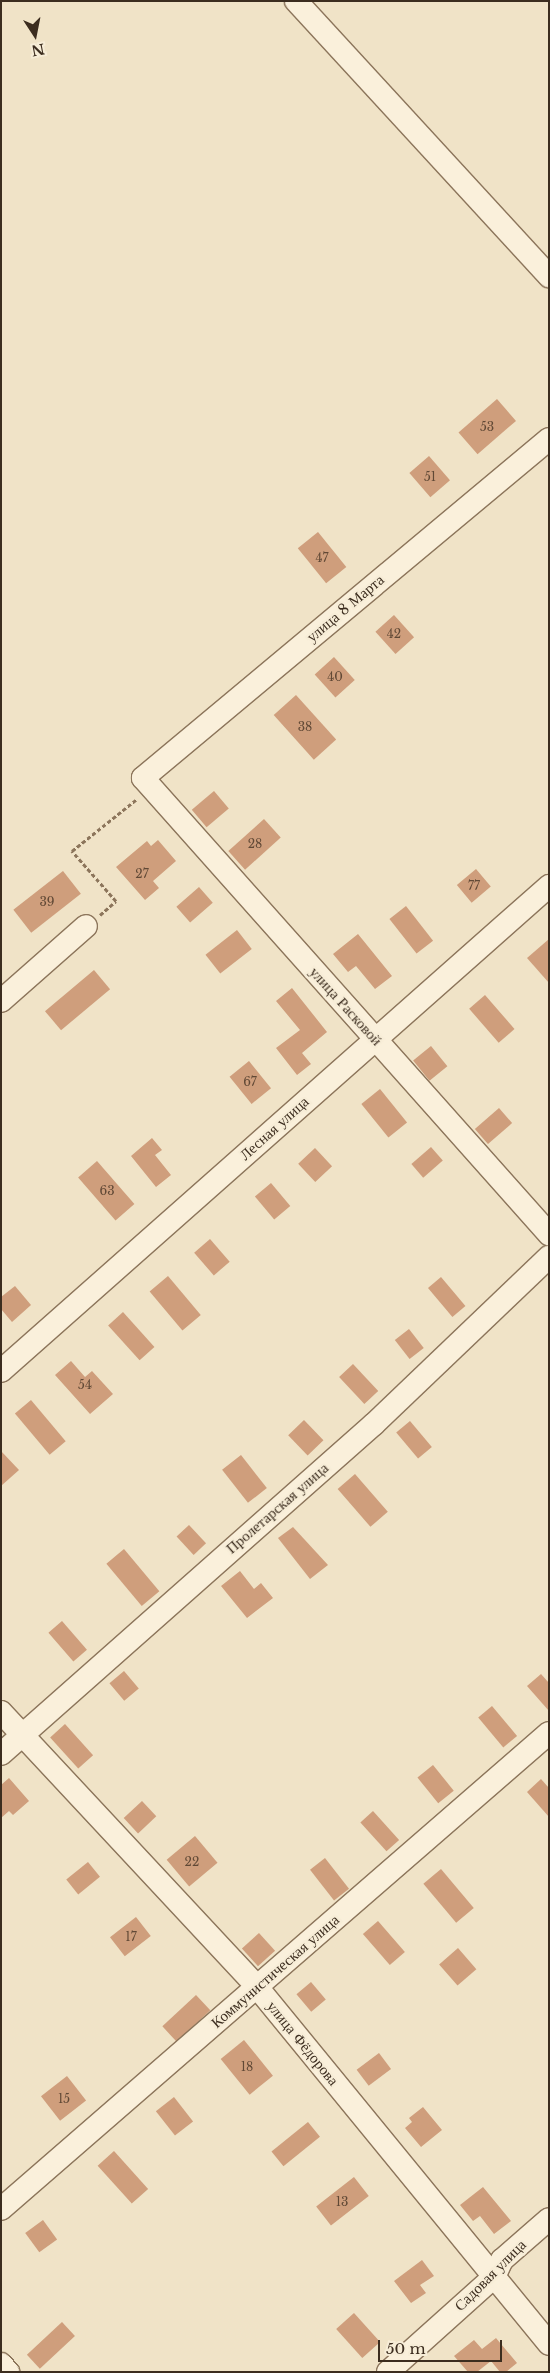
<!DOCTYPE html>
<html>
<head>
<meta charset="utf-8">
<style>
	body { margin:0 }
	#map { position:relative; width:550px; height:2373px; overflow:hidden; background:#f0e3c7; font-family:"Libre Baskerville",serif }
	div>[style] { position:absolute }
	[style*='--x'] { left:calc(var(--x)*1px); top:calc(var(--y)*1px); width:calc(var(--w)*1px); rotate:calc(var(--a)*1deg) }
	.building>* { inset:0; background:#cf9e7c; transform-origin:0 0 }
	.path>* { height:3px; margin-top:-1.5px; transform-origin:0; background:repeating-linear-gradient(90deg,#8c755b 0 4px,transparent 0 6.5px) }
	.roads { filter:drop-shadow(1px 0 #8c755b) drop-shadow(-1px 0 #8c755b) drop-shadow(0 1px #8c755b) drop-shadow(0 -1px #8c755b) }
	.minor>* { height:22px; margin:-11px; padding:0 11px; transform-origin:11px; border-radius:11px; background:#faf0db }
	span { translate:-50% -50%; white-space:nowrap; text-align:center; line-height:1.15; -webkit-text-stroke:4.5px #f7edd7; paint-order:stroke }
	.number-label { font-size:12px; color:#614936 }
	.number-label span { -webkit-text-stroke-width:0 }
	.street-label { font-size:15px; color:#3c2d1f }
	.frame { position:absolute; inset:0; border:2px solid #3c2d1f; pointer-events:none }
	.north { position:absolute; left:10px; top:10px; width:50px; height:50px; -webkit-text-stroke:4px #f7edd7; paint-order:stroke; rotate:169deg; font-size:14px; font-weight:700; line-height:20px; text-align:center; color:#3c2d1f }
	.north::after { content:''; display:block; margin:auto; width:18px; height:22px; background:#3c2d1f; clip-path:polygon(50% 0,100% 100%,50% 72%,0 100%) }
	.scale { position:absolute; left:378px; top:2340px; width:124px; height:22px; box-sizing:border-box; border:2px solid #3c2d1f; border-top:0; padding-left:6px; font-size:15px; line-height:18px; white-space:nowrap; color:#3c2d1f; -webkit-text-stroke:4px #f7edd7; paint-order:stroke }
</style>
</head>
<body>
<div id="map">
	<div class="building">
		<div style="left:497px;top:399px;width:29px;height:51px;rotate:49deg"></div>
		<div style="left:429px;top:456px;width:32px;height:26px;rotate:49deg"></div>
		<div style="left:318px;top:532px;width:45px;height:26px;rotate:51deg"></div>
		<div style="left:394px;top:615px;width:30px;height:25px;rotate:48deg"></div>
		<div style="left:334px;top:657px;width:31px;height:26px;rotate:48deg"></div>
		<div style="left:296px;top:695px;width:60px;height:30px;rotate:48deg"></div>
		<div style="left:214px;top:791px;width:23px;height:29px;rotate:50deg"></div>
		<div style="left:264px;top:819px;width:25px;height:48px;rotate:48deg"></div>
		<div style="clip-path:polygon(158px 840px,176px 861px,153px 881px,159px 888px,145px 900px,116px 867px,147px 841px,151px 846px)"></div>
		<div style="left:476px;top:869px;width:23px;height:25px;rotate:50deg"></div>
		<div style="left:63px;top:871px;width:29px;height:63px;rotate:52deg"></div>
		<div style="left:199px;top:887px;width:21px;height:30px;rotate:49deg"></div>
		<div style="left:406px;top:906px;width:44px;height:21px;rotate:52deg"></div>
		<div style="left:237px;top:930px;width:24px;height:40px;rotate:52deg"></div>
		<div style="clip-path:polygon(358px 934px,392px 976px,375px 989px,356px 966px,348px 972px,333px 954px)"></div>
		<div style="clip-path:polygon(549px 939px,549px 983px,527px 958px)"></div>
		<div style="left:94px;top:970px;width:25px;height:64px;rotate:50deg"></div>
		<div style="clip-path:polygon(292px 988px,327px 1032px,302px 1053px,311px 1064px,297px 1075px,276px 1048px,300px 1030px,276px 1001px)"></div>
		<div style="left:485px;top:995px;width:45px;height:21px;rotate:49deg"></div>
		<div style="left:431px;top:1046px;width:26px;height:23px;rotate:51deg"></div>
		<div style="left:249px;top:1061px;width:35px;height:25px;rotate:51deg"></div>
		<div style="left:380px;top:1089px;width:43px;height:24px;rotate:51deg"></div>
		<div style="left:499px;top:1108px;width:20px;height:32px;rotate:49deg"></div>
		<div style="clip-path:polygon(152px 1138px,162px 1150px,155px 1155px,171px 1175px,156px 1187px,131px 1156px)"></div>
		<div style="left:431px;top:1147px;width:18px;height:26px;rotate:49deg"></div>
		<div style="left:315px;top:1148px;width:25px;height:23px;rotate:47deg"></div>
		<div style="left:97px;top:1161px;width:57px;height:25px;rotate:49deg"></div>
		<div style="left:271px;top:1183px;width:30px;height:21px;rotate:50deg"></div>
		<div style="left:210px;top:1239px;width:30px;height:21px;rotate:49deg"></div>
		<div style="left:168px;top:1276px;width:51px;height:24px;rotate:50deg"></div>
		<div style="left:441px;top:1277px;width:38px;height:17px;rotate:50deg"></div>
		<div style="clip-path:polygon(15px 1286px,31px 1305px,12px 1322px,1px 1309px,1px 1297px)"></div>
		<div style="left:123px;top:1312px;width:47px;height:20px;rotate:48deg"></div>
		<div style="left:409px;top:1329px;width:24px;height:18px;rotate:52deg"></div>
		<div style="clip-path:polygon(71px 1361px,85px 1377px,92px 1371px,113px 1394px,90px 1414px,55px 1375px)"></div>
		<div style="left:353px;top:1364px;width:37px;height:19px;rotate:47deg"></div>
		<div style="left:31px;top:1400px;width:54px;height:21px;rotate:50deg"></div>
		<div style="left:304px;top:1420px;width:28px;height:22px;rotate:46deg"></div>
		<div style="left:410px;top:1421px;width:34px;height:18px;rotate:50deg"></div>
		<div style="clip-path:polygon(1px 1451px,19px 1470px,1px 1486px)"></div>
		<div style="left:241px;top:1455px;width:42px;height:24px;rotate:52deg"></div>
		<div style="left:355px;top:1474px;width:50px;height:23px;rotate:49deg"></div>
		<div style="left:189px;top:1525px;width:25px;height:17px;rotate:47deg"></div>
		<div style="clip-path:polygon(293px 1527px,328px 1565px,310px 1579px,278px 1538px)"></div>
		<div style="left:124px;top:1549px;width:55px;height:23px;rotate:50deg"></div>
		<div style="clip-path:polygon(240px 1571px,254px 1589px,261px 1583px,273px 1598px,247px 1618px,221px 1586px)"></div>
		<div style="left:62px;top:1621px;width:38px;height:18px;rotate:49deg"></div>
		<div style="left:124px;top:1671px;width:23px;height:19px;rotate:50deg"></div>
		<div style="clip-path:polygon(541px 1674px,549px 1683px,549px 1711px,527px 1686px)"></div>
		<div style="left:492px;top:1706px;width:39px;height:18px;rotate:50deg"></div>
		<div style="left:65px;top:1724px;width:42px;height:20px;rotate:48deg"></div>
		<div style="left:433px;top:1765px;width:33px;height:20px;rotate:51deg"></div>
		<div style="clip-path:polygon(9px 1778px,29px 1801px,13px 1815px,9px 1811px,1px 1818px,1px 1785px)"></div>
		<div style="clip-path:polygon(541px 1779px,549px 1788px,549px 1817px,527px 1792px)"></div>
		<div style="left:142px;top:1801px;width:21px;height:25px;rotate:47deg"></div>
		<div style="left:373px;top:1811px;width:39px;height:17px;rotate:48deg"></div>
		<div style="left:195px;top:1836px;width:35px;height:37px;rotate:50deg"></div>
		<div style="left:325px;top:1858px;width:39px;height:19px;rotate:52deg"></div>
		<div style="left:88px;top:1862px;width:19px;height:28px;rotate:51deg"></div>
		<div style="left:441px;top:1869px;width:51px;height:23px;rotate:50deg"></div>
		<div style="left:136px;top:1917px;width:24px;height:33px;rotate:52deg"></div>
		<div style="left:378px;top:1921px;width:41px;height:20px;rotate:49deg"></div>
		<div style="left:259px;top:1933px;width:24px;height:23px;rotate:48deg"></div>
		<div style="left:458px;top:1948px;width:28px;height:25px;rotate:49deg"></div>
		<div style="left:311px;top:1982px;width:23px;height:19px;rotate:50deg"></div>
		<div style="left:196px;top:1995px;width:21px;height:46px;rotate:47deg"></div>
		<div style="left:244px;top:2040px;width:46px;height:30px;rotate:51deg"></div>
		<div style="left:379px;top:2053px;width:20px;height:28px;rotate:53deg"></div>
		<div style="left:67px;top:2076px;width:31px;height:33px;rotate:52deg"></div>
		<div style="left:174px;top:2097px;width:31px;height:23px;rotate:52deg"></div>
		<div style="clip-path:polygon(423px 2107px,442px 2130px,421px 2147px,405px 2128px,412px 2122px,409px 2118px)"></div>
		<div style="left:308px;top:2122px;width:19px;height:47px;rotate:51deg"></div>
		<div style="left:114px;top:2151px;width:51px;height:22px;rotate:48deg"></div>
		<div style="left:354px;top:2177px;width:24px;height:48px;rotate:52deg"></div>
		<div style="clip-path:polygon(483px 2187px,511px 2221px,494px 2234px,480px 2216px,473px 2221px,460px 2205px)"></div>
		<div style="left:43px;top:2220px;width:24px;height:22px;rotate:54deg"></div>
		<div style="clip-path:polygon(422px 2260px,434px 2276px,420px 2285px,426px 2293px,411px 2303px,394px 2281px)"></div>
		<div style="left:354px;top:2313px;width:39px;height:24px;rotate:48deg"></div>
		<div style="left:62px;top:2322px;width:19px;height:48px;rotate:47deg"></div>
		<div style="clip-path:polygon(496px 2338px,517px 2363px,506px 2372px,500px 2372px,491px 2361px,477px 2372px,468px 2372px,454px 2356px,474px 2340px,482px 2349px)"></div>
	</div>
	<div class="path">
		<div style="--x:100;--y:915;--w:21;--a:-41"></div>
		<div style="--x:116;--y:901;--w:67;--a:-131.3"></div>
		<div style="--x:72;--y:851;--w:83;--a:-38.7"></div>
	</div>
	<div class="roads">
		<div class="minor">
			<div style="--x:296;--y:1;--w:374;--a:47.4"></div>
			<div style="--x:549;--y:439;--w:529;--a:140.14"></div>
			<div style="--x:143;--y:778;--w:611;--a:48.32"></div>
			<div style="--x:1;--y:1001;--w:113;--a:-41.4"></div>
			<div style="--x:1;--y:1371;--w:732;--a:-41.51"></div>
			<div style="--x:1;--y:1712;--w:376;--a:47"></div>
			<div style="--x:257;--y:1987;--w:461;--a:50.7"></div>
			<div style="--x:1;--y:1754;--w:498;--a:-41.5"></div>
			<div style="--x:374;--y:1424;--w:242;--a:-43.7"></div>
			<div style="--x:1;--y:2209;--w:726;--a:-40.98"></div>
			<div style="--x:1;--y:2364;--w:11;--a:49"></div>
			<div style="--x:388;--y:2372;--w:142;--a:-41.9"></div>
			<div style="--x:494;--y:2277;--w:19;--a:-65"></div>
			<div style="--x:502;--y:2260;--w:62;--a:-41.1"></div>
		</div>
	</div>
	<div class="number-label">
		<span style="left:487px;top:427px">53</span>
		<span style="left:430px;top:477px">51</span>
		<span style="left:322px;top:558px">47</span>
		<span style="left:394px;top:634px">42</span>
		<span style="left:335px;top:677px">40</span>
		<span style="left:305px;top:727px">38</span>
		<span style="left:255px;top:844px">28</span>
		<span style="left:142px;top:874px">27</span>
		<span style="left:474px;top:886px">77</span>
		<span style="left:47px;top:902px">39</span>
		<span style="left:250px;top:1082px">67</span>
		<span style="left:107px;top:1191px">63</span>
		<span style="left:85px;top:1385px">54</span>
		<span style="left:192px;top:1862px">22</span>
		<span style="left:131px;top:1937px">17</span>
		<span style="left:247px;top:2067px">18</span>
		<span style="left:64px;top:2099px">15</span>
		<span style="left:342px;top:2202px">13</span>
	</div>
	<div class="street-label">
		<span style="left:345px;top:608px;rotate:-40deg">улица 8 Марта</span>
		<span style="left:346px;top:1006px;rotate:48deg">улица Расковой</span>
		<span style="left:274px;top:1128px;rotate:-42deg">Лесная улица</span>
		<span style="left:277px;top:1508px;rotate:-41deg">Пролетарская улица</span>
		<span style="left:275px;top:1971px;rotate:-41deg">Коммунистическая улица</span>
		<span style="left:303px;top:2043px;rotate:51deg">улица Фёдорова</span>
		<span style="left:490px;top:2275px;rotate:-45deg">Садовая улица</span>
	</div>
	<div class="frame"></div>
	<div class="north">N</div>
	<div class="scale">50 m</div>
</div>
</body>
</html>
